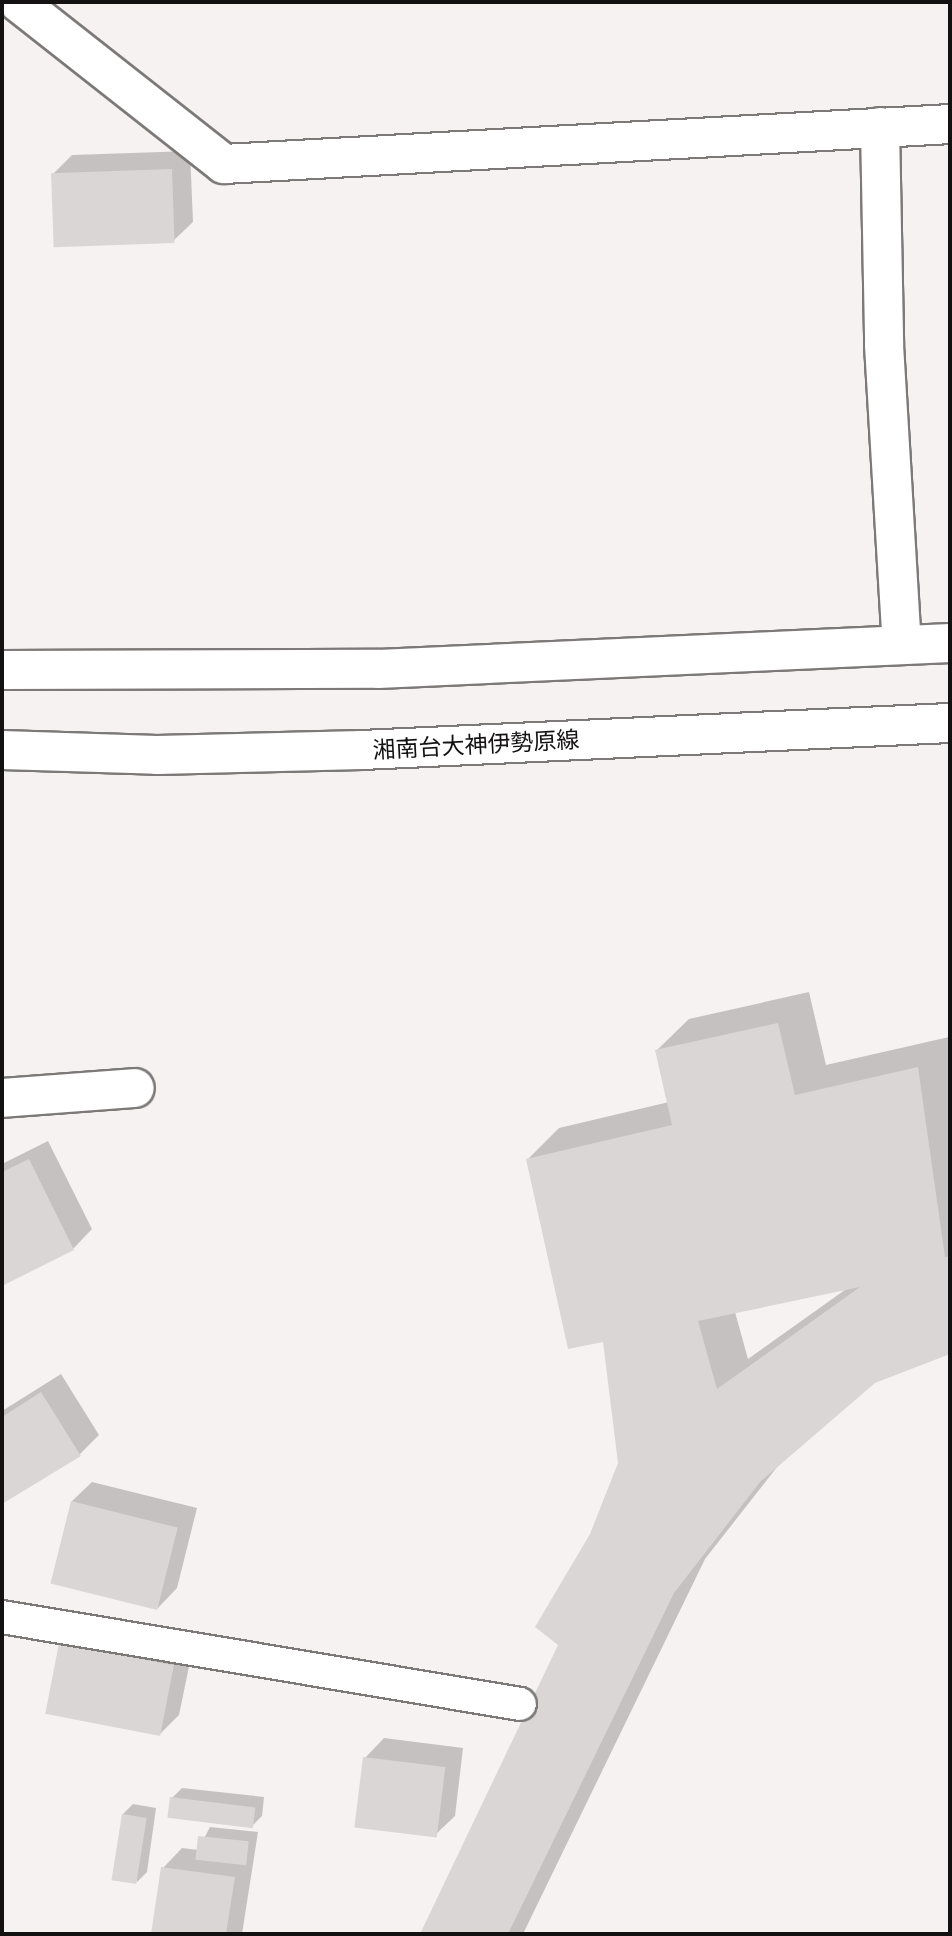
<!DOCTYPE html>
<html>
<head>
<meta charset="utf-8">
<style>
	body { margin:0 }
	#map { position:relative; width:952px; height:1936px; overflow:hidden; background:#f6f2f1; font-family:"PT Sans","Noto Sans JP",sans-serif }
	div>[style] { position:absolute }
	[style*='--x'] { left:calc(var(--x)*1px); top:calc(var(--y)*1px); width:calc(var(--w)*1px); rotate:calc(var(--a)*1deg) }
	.shadow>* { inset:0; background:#0003 }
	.building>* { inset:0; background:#d9d6d5; transform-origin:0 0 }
	.roads { filter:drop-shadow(2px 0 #7c7978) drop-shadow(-2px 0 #7c7978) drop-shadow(0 2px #7c7978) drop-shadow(0 -2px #7c7978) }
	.lane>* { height:32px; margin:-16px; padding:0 16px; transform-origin:16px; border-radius:16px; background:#fff }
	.street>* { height:38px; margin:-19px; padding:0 19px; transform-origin:19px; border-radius:19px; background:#fff }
	.secondary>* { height:38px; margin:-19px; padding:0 19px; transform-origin:19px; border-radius:19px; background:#fff }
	span { translate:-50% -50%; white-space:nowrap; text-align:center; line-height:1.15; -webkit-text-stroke:7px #fff; paint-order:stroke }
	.street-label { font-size:23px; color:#131111 }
	.frame { position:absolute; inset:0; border:4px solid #131111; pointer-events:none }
</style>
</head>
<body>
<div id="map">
	<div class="shadow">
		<div style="clip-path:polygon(190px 151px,193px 222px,173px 241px,53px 174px,72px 155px)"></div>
		<div style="clip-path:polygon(evenodd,809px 992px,826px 1065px,949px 1037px,950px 1353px,875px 1382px,781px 1462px,705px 1559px,523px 1934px,422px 1934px,561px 1645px,620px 1463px,605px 1339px,528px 1159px,559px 1128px,669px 1102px,657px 1050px,689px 1019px,809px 992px,849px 1287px,748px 1359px,735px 1312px,849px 1287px)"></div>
		<div style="clip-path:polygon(48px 1141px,92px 1229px,73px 1249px,3px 1284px,2px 1164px)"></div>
		<div style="clip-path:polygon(61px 1374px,99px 1435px,80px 1454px,2px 1502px,2px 1411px)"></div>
		<div style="clip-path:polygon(92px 1482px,197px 1508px,177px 1588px,158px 1608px,72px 1501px)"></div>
		<div style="clip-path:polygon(80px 1624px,193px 1647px,179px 1715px,159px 1735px,60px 1644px)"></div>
		<div style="clip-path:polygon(384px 1738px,463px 1748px,455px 1816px,435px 1835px,365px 1758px)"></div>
		<div style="clip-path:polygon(182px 1788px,264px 1797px,262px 1816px,252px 1826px,172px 1798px)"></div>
		<div style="clip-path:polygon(133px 1804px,156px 1808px,147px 1872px,137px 1882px,123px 1814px)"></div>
		<div style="clip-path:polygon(210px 1827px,258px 1832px,242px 1934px,153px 1934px,163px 1868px,182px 1848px,198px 1850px)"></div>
	</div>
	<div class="building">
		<div style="left:172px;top:169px;width:74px;height:121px;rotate:88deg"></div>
		<div style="clip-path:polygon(evenodd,778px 1023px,795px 1095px,918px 1067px,945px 1257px,950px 1256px,950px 1354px,875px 1383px,760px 1482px,674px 1593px,508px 1934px,420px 1934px,558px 1645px,535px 1627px,590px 1534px,618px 1463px,603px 1342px,568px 1349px,526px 1159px,672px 1125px,655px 1050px,778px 1023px,860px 1287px,717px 1389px,698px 1321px,860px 1287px)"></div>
		<div style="clip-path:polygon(29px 1159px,74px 1250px,2px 1286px,2px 1172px)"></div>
		<div style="clip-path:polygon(41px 1392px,81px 1456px,2px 1504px,2px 1417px)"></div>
		<div style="left:71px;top:1501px;width:110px;height:85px;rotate:14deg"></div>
		<div style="left:59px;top:1643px;width:117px;height:72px;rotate:11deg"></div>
		<div style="left:363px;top:1757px;width:83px;height:71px;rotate:7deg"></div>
		<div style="left:170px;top:1797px;width:86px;height:21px;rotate:7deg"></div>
		<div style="left:122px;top:1814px;width:25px;height:67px;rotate:9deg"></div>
		<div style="left:198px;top:1836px;width:51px;height:24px;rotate:6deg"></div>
		<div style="clip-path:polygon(161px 1867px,235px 1877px,226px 1934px,151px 1934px)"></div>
	</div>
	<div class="roads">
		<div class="lane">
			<div style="--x:2;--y:1617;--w:525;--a:9.53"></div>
		</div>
		<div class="street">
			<div style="--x:18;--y:2;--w:262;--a:38.2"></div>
			<div style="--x:224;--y:164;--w:727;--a:-3.15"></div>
			<div style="--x:880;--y:127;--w:218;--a:88.9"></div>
			<div style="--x:884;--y:345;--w:300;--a:86.6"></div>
			<div style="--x:2;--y:1098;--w:133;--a:-4.3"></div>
		</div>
		<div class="secondary">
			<div style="--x:2;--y:670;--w:376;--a:-0.2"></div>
			<div style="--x:378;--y:669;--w:573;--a:-2.6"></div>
			<div style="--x:2;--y:750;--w:155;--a:1.8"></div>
			<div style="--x:157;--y:755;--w:205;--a:-1.4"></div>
			<div style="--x:362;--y:750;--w:589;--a:-2.63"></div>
		</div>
	</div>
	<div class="street-label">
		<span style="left:476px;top:745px;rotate:-3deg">湘南台大神伊勢原線</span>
	</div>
	<div class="frame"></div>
</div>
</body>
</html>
